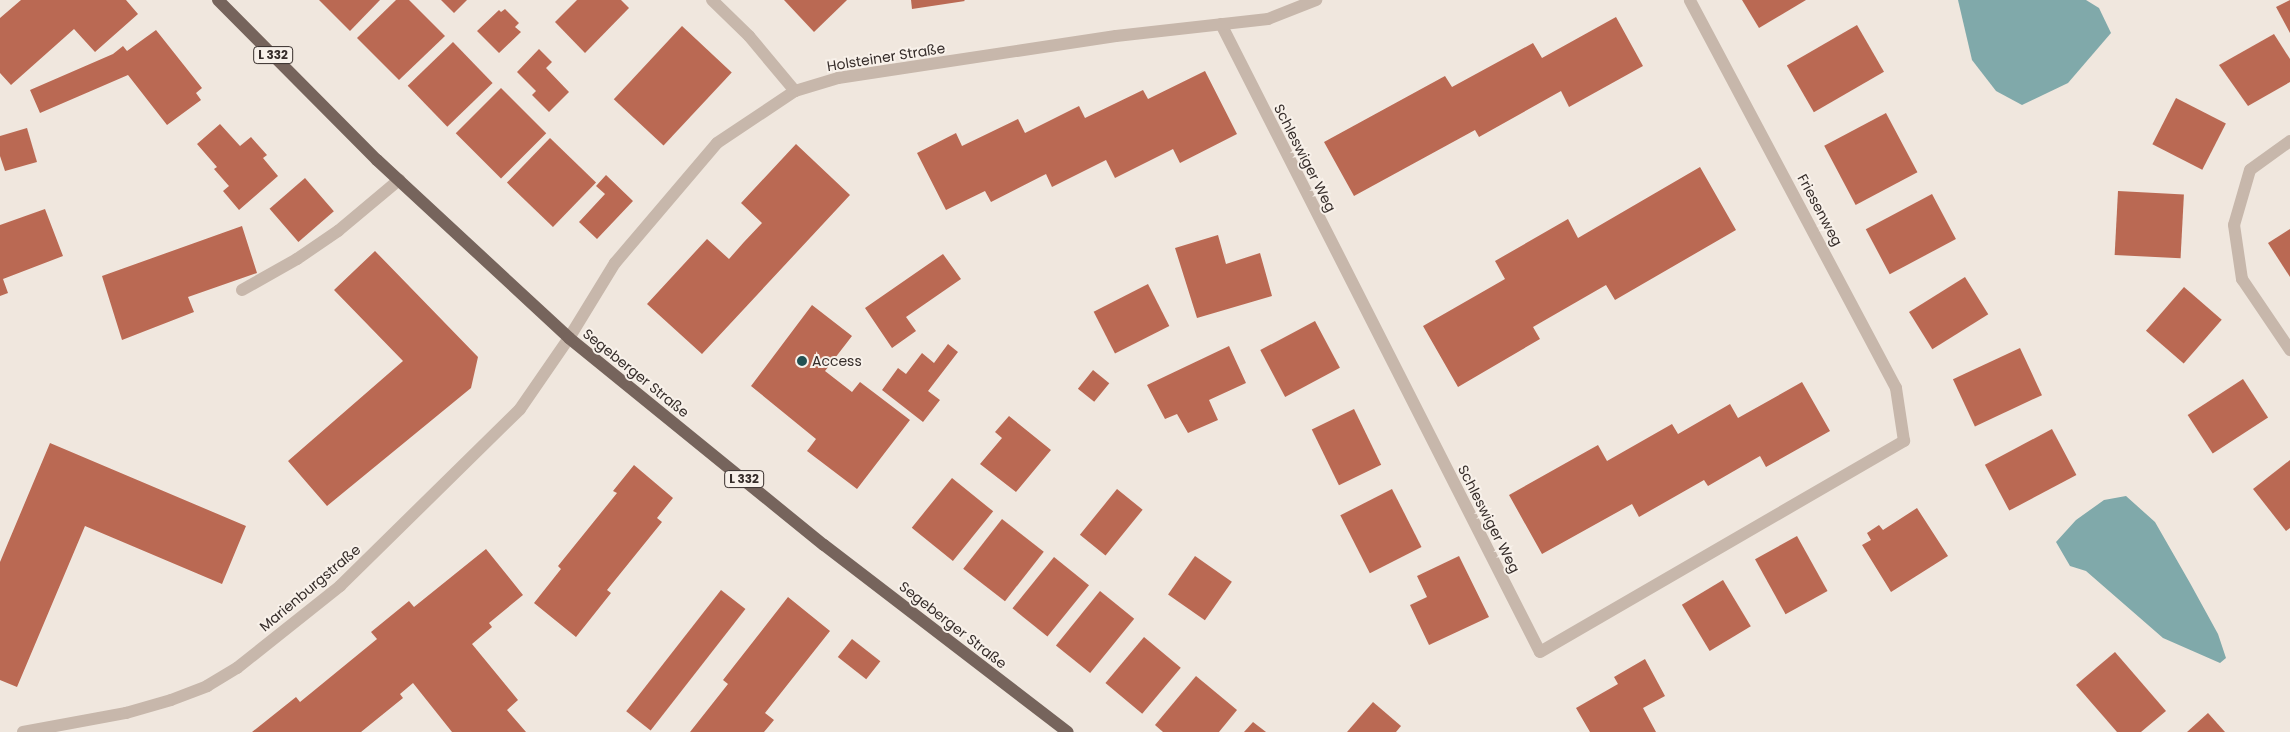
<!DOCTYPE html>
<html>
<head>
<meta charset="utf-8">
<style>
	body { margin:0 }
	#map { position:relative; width:2290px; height:732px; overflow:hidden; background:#f0e7de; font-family:Poppins,sans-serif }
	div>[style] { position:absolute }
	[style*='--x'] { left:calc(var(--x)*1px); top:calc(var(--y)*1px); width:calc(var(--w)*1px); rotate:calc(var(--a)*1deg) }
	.water>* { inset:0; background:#80a9aa }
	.building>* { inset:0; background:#ba6953; transform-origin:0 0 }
	.service>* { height:12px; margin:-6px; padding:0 6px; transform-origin:6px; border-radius:6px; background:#c7b7ab }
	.minor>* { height:12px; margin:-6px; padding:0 6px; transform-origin:6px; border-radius:6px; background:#c7b7ab }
	.tertiary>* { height:12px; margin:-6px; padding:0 6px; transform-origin:6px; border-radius:6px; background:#c7b7ab }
	.primary>* { height:12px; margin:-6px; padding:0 6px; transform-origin:6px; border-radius:6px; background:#76645c }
	.dots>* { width:14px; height:14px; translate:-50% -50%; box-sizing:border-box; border:2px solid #f8f1ea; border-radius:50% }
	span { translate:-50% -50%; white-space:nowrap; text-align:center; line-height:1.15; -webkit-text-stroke:4px #f8f1ea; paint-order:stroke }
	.shield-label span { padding:1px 4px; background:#f8f1ea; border:1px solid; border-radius:4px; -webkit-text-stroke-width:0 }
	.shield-label { font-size:12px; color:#362d2a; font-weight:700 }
	.street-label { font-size:14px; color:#362d2a }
	.poi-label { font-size:14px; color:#362d2a }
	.left { translate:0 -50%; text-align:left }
</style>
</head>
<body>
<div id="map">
	<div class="water">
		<div style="clip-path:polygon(1958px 0,2086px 0,2099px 8px,2111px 33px,2068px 83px,2022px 105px,1996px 91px,1972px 60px)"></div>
		<div style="clip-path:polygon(2126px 496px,2155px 522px,2190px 583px,2218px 634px,2226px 658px,2220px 663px,2163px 638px,2086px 571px,2070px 566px,2056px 542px,2076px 520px,2104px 500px)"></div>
	</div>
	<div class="building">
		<div style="clip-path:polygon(21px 0,126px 0,138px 14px,95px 52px,74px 29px,11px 85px,0 73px,0 18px)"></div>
		<div style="clip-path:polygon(319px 0,380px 0,350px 31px)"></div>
		<div style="clip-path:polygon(396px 0,409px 0,445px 36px,399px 80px,357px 38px)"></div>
		<div style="clip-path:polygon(441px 0,467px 0,454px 13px)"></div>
		<div style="clip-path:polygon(577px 0,621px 0,629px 8px,585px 53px,555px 22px)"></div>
		<div style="clip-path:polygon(784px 0,847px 0,814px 32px)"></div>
		<div style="clip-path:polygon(911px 0,964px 0,965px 1px,912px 9px)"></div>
		<div style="clip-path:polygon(1742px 0,1806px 0,1759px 28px)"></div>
		<div style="clip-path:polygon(2290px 0,2290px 33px,2276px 7px)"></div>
		<div style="clip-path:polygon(505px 9px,519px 23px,515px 27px,521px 32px,499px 53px,477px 31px,499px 10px,501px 12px)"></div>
		<div style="clip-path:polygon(1616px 17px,1643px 66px,1569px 107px,1561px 91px,1479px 137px,1475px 130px,1354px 196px,1324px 142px,1445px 76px,1452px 87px,1533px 43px,1542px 58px)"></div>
		<div style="left:1857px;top:25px;width:54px;height:81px;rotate:60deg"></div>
		<div style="left:682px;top:26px;width:68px;height:100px;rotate:43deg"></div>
		<div style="clip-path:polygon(156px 30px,202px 88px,196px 93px,201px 100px,167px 125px,128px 75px,40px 113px,30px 90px,113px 54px,123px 46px,127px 51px)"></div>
		<div style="clip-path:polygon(2274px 34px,2290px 59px,2290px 82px,2248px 106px,2219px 65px)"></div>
		<div style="left:453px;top:42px;width:57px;height:63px;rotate:46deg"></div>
		<div style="clip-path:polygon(539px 49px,552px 62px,546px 68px,569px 92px,549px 112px,532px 95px,536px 91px,517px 72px)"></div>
		<div style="clip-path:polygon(1205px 71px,1237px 134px,1180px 163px,1173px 149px,1115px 178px,1106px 160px,1052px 187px,1046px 174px,991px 202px,985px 191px,946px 210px,917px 153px,956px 133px,962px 146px,1018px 119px,1025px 133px,1079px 106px,1085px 118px,1143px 90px,1148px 99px)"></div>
		<div style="left:501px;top:88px;width:64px;height:64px;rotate:45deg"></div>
		<div style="left:2176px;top:98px;width:56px;height:52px;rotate:27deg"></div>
		<div style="left:1886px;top:113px;width:67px;height:70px;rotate:62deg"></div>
		<div style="clip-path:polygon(220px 124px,240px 146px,251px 137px,267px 155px,263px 158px,278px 176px,239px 210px,223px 191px,229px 186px,214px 169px,217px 167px,197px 144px)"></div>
		<div style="clip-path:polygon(27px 128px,37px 162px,5px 171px,0 156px,0 136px)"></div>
		<div style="left:550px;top:138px;width:64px;height:62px;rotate:44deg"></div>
		<div style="clip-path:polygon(796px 144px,850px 195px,702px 354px,647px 304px,707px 239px,729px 259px,744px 242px,762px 223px,741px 203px)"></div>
		<div style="clip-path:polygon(1700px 167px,1736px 230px,1615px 300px,1606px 285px,1533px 327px,1540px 339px,1458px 387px,1423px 326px,1505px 279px,1495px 261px,1568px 219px,1578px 238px)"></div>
		<div style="clip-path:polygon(606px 175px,633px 201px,597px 239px,579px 222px,605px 194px,596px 186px)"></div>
		<div style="left:305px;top:178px;width:44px;height:47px;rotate:49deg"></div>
		<div style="left:2118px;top:191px;width:66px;height:64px;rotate:3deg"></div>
		<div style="left:1932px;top:194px;width:51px;height:75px;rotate:62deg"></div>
		<div style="clip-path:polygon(45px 209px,63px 256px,3px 279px,8px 293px,0 296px,0 225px)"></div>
		<div style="clip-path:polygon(242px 226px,257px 273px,188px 297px,194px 312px,122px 340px,102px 276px)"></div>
		<div style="clip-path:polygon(2290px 229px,2290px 277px,2268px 243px)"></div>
		<div style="clip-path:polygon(1218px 235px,1226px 264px,1260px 253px,1272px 296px,1197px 318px,1175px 248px)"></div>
		<div style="clip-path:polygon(375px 251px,478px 357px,471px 388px,327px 506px,288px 461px,403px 361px,334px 290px)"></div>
		<div style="clip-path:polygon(943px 254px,961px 279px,906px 317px,916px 331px,892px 348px,865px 308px)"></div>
		<div style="left:1965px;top:277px;width:44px;height:66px;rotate:58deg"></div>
		<div style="left:1148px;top:284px;width:47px;height:61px;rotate:63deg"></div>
		<div style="left:2184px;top:287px;width:50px;height:58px;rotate:41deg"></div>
		<div style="clip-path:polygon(812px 305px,852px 336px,825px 371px,852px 392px,860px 382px,910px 420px,857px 489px,807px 451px,816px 439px,751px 386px)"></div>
		<div style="left:1315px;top:321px;width:53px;height:62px;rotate:62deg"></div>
		<div style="clip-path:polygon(948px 344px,958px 352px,928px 391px,940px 400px,923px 422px,882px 390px,898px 368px,906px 374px,922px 353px,934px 363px)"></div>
		<div style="clip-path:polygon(1229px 346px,1246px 383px,1209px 400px,1218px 420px,1188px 433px,1177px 414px,1165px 419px,1147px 385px)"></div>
		<div style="left:2020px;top:348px;width:52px;height:74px;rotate:65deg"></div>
		<div style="left:1093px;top:370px;width:21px;height:24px;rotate:39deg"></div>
		<div style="left:2243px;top:379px;width:46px;height:66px;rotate:57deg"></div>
		<div style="clip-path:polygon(1802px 382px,1830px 431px,1766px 467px,1760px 456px,1708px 486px,1704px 480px,1639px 517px,1632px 504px,1542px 554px,1509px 495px,1598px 445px,1607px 461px,1672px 424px,1678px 434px,1730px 404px,1738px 418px)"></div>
		<div style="left:1354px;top:409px;width:62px;height:47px;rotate:64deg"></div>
		<div style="clip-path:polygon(1009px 416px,1051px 450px,1016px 492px,980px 464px,1002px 438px,995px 432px)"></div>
		<div style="left:2052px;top:429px;width:52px;height:76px;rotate:62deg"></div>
		<div style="clip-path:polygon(50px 443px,246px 526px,222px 584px,85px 526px,17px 687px,0 680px,0 562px)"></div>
		<div style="clip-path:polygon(2290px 460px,2290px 528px,2286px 531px,2253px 489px)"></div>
		<div style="clip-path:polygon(634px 465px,673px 498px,657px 518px,662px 522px,607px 590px,611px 593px,576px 637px,534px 603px,561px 569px,558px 566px,617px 493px,613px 491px)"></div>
		<div style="left:952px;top:478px;width:53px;height:64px;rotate:39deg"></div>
		<div style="left:1117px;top:489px;width:33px;height:59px;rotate:39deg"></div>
		<div style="left:1392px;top:489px;width:65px;height:58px;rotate:63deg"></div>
		<div style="clip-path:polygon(1917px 508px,1948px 556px,1891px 592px,1862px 545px,1871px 540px,1867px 533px,1879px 525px,1883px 530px)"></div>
		<div style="left:1002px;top:519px;width:53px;height:63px;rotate:38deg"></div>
		<div style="left:1797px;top:536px;width:63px;height:48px;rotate:61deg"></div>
		<div style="clip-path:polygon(486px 549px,523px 595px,489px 623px,492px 627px,472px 644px,518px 700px,507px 710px,526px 732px,452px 732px,413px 683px,400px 694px,403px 698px,361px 732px,252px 732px,296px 697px,300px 702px,377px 639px,371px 632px,409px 601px,414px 607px)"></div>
		<div style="left:1195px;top:556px;width:45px;height:47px;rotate:35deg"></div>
		<div style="clip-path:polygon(1459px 556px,1489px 617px,1429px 645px,1410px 605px,1427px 597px,1417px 576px)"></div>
		<div style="left:1054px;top:557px;width:45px;height:66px;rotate:39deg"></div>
		<div style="left:1723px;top:580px;width:54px;height:48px;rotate:59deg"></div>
		<div style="left:721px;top:590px;width:31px;height:154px;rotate:38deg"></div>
		<div style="left:1100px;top:591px;width:44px;height:70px;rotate:39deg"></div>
		<div style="clip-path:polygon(788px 597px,830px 631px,765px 713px,774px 720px,764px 732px,690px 732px,728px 684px,723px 680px)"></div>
		<div style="left:1144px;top:637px;width:48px;height:60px;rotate:40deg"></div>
		<div style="left:852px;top:639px;width:36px;height:23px;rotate:38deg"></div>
		<div style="clip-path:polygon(2115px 652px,2166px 711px,2141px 732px,2117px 732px,2076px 685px)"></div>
		<div style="clip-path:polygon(1645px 659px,1665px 696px,1643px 708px,1656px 732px,1590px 732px,1576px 708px,1618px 684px,1614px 677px)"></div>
		<div style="clip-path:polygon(1196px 676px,1237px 710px,1219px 732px,1163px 732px,1155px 725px)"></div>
		<div style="clip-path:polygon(1373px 702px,1401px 726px,1396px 732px,1347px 732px)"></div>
		<div style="clip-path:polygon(2208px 713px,2225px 732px,2187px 732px)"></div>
		<div style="clip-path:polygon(1253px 722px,1266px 732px,1244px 732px)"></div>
	</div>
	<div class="service">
		<div style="--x:242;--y:290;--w:63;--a:-29.4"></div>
		<div style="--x:297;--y:259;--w:50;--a:-34.3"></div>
		<div style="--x:338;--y:231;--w:80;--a:-39.9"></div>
	</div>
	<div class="minor">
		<div style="--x:712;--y:0;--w:52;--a:44.2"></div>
		<div style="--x:749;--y:36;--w:72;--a:50.1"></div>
		<div style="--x:1221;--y:24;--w:704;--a:63.07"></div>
		<div style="--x:1540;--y:652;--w:421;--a:-30.1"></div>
		<div style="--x:1904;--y:441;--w:54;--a:-98.6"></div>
		<div style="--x:1896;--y:388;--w:439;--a:-118"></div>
		<div style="--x:2290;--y:141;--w:49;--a:144.1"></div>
		<div style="--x:2250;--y:170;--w:57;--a:106.2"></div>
		<div style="--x:2234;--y:225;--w:55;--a:81.6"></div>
		<div style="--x:2242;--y:279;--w:86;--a:55.9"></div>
		<div style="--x:569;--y:338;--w:88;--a:-58.5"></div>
		<div style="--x:615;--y:263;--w:157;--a:-49.6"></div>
		<div style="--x:717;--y:143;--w:94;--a:-33.7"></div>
		<div style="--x:795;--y:91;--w:45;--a:-16.8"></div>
		<div style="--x:838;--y:78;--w:281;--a:-8.6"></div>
		<div style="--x:1116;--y:36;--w:153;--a:-6.4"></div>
		<div style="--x:1268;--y:19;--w:52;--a:-21.6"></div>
	</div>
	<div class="tertiary">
		<div style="--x:23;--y:732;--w:105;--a:-10.5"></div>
		<div style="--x:126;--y:713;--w:47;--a:-16.1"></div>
		<div style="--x:171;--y:700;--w:39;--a:-21"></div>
		<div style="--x:207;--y:686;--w:35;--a:-31"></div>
		<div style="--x:237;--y:668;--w:132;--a:-38.5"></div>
		<div style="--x:340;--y:586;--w:252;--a:-44.5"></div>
		<div style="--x:520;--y:409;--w:86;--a:-55.4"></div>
	</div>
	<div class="primary">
		<div style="--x:218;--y:0;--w:226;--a:45.2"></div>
		<div style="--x:377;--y:160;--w:262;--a:42.8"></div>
		<div style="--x:569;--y:338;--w:328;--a:39.1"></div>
		<div style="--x:824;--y:545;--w:307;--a:37.5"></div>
	</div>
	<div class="dots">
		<div style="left:802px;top:361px;background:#235153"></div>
	</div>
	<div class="shield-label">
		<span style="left:273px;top:55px">L 332</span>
		<span style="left:744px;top:479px">L 332</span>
	</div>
	<div class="street-label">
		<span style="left:886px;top:57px;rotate:-9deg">Holsteiner Straße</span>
		<span style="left:1305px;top:158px;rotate:63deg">Schleswiger Weg</span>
		<span style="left:1820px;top:210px;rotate:62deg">Friesenweg</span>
		<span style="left:636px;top:373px;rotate:39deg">Segeberger Straße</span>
		<span style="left:1489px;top:519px;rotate:63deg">Schleswiger Weg</span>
		<span style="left:310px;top:588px;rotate:-40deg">Marienburgstraße</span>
		<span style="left:953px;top:625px;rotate:38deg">Segeberger Straße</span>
	</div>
	<div class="poi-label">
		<span class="left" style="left:812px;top:361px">Access</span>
	</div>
</div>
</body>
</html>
